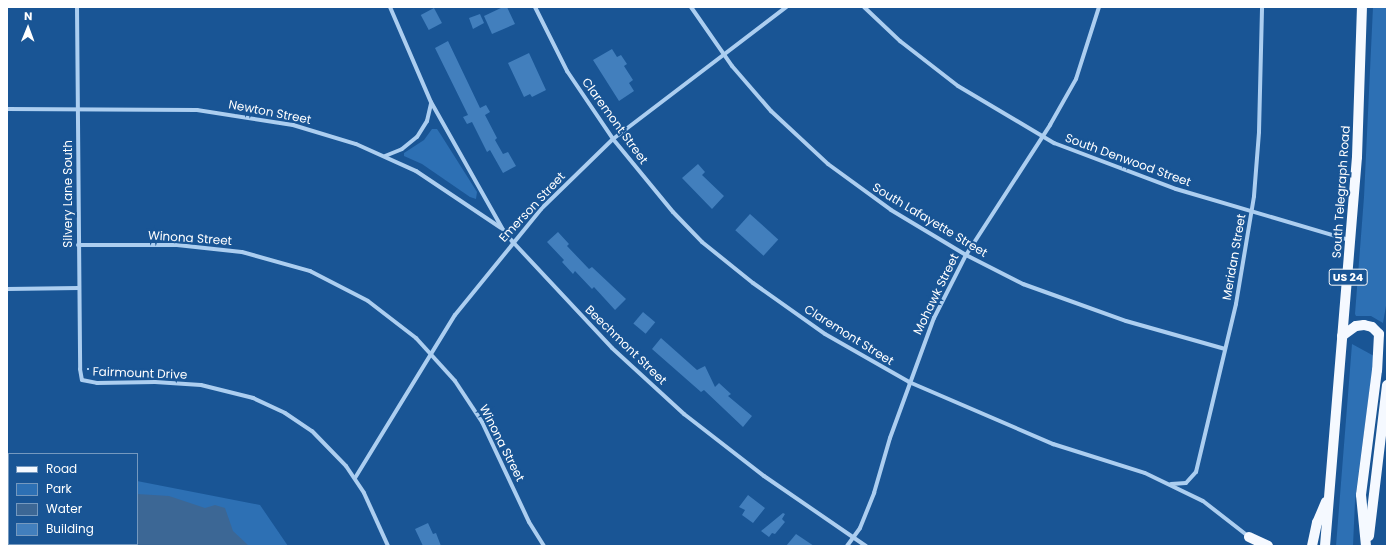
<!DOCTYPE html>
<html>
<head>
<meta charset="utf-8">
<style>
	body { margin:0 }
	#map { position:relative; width:1394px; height:553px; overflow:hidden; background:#195595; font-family:Poppins,sans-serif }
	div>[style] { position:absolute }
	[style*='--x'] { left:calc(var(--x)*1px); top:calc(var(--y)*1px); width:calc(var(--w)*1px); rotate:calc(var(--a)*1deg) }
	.green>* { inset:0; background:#2d70b4 }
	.water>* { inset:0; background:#3c6795 }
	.building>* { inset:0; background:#427fbd; transform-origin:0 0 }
	.path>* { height:2px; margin-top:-1px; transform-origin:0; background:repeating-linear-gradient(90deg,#accef0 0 2px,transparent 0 5px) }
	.minor>* { height:4px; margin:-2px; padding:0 2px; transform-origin:2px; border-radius:2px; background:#accef0 }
	.primary>* { height:10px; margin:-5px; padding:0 5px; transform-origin:5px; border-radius:5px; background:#f5f9ff }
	span { translate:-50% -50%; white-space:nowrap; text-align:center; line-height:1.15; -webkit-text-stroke:4px #195595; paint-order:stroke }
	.shield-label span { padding:1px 3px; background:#195595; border:1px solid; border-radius:3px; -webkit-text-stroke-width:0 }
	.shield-label { font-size:11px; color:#fff; font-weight:700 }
	.street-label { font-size:12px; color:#fff }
	.frame { position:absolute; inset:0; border:8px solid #fff; pointer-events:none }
	.legend { position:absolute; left:8px; top:453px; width:130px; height:92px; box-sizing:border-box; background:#195595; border:1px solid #7599bf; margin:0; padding:5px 7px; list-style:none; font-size:12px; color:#fff }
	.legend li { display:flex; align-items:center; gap:8px; height:20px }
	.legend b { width:20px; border:1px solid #7599bf }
	.north { position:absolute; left:8px; top:8px; width:40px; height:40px; -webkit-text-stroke:3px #195595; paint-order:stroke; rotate:1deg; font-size:11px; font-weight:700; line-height:16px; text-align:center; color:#fff }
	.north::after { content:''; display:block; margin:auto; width:14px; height:18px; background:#fff; clip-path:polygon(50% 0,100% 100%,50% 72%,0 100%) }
</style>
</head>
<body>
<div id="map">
	<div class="green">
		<div style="clip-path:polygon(1373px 7px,1387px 7px,1387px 300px,1383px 323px,1371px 316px,1356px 316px,1355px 314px,1364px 197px)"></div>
		<div style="clip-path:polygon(432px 129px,437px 129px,441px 135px,477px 192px,476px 199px,470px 197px,422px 164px,404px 156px,404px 153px,424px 140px)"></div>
		<div style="clip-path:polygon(1352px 344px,1374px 356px,1355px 501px,1353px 546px,1336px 546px)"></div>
		<div style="clip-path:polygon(137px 481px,260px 505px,288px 546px,7px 546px,9px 501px,9px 544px,137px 544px)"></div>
	</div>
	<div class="water">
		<div style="clip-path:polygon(137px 494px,169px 496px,205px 508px,215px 505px,225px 508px,233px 531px,249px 546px,109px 546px,107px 544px,137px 544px)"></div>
	</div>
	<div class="building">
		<div style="clip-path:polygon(503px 7px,507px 7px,515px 24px,492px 34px,484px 16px)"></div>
		<div style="left:434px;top:8px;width:17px;height:15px;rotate:62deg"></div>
		<div style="clip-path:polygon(480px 14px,484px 23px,473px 29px,469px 18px)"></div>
		<div style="clip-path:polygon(448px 41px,480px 108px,486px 105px,490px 112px,485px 115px,497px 138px,495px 140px,503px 154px,508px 152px,516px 166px,503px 173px,490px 150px,487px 152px,472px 122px,467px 124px,463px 117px,468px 115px,435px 48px)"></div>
		<div style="clip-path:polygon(612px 49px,617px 57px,621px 55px,627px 64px,624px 66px,633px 80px,629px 83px,634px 91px,619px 101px,593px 60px)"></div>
		<div style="clip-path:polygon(529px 53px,546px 90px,532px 97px,530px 94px,524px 97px,508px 63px)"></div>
		<div style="clip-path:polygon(698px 164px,705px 172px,702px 175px,724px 196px,712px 209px,682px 178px)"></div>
		<div style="left:750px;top:214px;width:38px;height:22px;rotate:42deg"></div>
		<div style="clip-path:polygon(558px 232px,569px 244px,567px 246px,589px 269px,592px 267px,626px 299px,615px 310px,594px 287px,592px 289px,575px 271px,573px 274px,562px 262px,564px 260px,547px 242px)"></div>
		<div style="left:643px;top:312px;width:16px;height:15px;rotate:40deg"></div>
		<div style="clip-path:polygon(661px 338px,697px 370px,705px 366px,715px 387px,719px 383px,731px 394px,728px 396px,752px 416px,743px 427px,704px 390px,701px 392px,652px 349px)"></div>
		<div style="clip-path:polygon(748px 495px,765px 508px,753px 523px,742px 515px,745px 510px,739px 507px)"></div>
		<div style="clip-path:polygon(783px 513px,785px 514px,782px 519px,785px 522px,775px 534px,772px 533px,769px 537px,761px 531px)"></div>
		<div style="clip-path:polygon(428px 523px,433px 534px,436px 533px,441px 546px,423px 546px,415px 529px)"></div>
		<div style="clip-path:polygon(796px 534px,814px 546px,786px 546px)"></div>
	</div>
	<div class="path">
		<div style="--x:87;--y:369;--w:5;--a:0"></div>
		<div style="--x:79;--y:544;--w:5;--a:22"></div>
		<div style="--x:54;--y:546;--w:5;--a:-22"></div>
	</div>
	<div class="minor">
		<div style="--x:77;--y:7;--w:362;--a:89.5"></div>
		<div style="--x:80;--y:369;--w:11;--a:80"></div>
		<div style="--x:82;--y:380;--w:15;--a:11"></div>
		<div style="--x:97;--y:383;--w:58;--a:-1"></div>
		<div style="--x:155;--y:382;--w:46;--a:3.7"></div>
		<div style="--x:201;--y:385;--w:54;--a:14"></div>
		<div style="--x:253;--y:398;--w:35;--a:25"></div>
		<div style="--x:285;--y:413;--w:32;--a:34"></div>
		<div style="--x:312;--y:431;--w:49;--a:45.8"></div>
		<div style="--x:346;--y:466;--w:32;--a:56"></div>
		<div style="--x:364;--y:493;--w:58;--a:65.6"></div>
		<div style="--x:390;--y:7;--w:103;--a:66.7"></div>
		<div style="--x:431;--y:102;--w:147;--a:60.6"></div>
		<div style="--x:503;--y:230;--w:14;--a:51"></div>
		<div style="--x:512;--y:241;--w:146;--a:46.9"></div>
		<div style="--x:612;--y:348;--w:98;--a:42.5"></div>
		<div style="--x:684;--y:414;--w:101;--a:37.8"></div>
		<div style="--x:764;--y:476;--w:124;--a:34.5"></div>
		<div style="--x:535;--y:7;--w:72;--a:63.4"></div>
		<div style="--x:567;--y:71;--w:82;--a:55.9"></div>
		<div style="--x:613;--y:139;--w:94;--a:50.6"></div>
		<div style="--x:673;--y:212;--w:42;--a:46"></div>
		<div style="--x:702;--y:242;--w:65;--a:38.8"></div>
		<div style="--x:753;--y:283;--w:88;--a:35.3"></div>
		<div style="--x:825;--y:334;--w:97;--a:29.7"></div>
		<div style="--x:909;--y:382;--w:157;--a:23.3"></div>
		<div style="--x:1053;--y:444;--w:96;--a:17.5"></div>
		<div style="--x:1145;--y:473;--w:64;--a:25.8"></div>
		<div style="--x:1203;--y:501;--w:57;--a:37.9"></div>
		<div style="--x:691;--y:7;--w:72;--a:55.2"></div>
		<div style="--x:732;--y:66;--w:60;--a:49.1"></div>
		<div style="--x:771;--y:111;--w:78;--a:42.9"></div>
		<div style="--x:828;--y:164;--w:78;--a:36.1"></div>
		<div style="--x:891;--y:210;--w:87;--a:31"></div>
		<div style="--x:966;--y:255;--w:64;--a:27"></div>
		<div style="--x:1023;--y:284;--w:109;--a:19.8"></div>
		<div style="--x:1126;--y:321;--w:103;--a:15.8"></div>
		<div style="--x:864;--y:7;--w:50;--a:43.4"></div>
		<div style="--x:900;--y:41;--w:73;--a:37.8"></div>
		<div style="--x:958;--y:86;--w:112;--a:30.7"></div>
		<div style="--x:1054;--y:143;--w:130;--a:20.7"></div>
		<div style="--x:1176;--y:189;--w:180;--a:16.4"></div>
		<div style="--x:7;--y:109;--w:190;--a:0.3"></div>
		<div style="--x:197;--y:110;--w:97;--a:8.9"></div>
		<div style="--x:293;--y:125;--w:66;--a:16.8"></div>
		<div style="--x:356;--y:144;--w:66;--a:24.2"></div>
		<div style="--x:416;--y:171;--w:102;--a:33.8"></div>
		<div style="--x:385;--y:156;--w:18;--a:-22"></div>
		<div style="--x:402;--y:149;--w:19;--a:-39"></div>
		<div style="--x:417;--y:137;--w:19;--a:-58"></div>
		<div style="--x:427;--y:121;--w:18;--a:-77"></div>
		<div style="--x:78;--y:245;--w:99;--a:0"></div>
		<div style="--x:177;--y:245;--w:65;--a:6.1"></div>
		<div style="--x:242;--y:252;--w:71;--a:15.6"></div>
		<div style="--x:310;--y:271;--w:65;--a:27.3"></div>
		<div style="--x:368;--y:301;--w:61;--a:37.6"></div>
		<div style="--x:416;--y:338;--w:58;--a:47.8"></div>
		<div style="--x:455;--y:381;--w:49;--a:56.6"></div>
		<div style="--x:482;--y:422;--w:110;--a:64.8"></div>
		<div style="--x:529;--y:522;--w:28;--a:58"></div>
		<div style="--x:7;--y:289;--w:72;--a:-0.8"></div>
		<div style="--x:355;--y:478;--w:191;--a:-58.5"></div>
		<div style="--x:455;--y:315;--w:136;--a:-50.9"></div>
		<div style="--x:541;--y:209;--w:100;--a:-44.2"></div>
		<div style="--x:613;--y:139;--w:218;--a:-37.3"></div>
		<div style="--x:1171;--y:484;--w:15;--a:-4"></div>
		<div style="--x:1186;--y:483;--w:15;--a:-48"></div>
		<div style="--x:1196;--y:472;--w:173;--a:-76.6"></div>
		<div style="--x:1236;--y:304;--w:109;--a:-80.5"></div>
		<div style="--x:1254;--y:196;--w:64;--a:-85.5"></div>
		<div style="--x:1259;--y:132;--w:125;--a:-88.6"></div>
		<div style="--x:847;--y:546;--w:22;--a:-54"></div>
		<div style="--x:860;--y:528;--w:38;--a:-68"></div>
		<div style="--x:874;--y:493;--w:57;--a:-73.8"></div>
		<div style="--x:890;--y:438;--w:128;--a:-69.9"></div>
		<div style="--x:934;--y:318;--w:71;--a:-63.1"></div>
		<div style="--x:966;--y:255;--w:155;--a:-57.1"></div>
		<div style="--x:1050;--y:125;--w:53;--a:-60.5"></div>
		<div style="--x:1076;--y:79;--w:76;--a:-72.3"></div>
	</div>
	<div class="primary">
		<div style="--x:1342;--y:336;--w:17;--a:-36"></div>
		<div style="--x:1356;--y:326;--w:8;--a:-7"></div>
		<div style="--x:1364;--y:325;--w:8;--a:14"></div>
		<div style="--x:1372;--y:327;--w:10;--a:45"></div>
		<div style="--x:1379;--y:334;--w:36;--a:93"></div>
		<div style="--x:1377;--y:370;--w:126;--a:97.3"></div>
		<div style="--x:1361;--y:495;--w:51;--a:84.4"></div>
		<div style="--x:1369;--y:536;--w:152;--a:-83.2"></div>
		<div style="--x:1249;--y:537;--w:21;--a:25"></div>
		<div style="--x:1312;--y:546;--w:24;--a:-78"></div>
		<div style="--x:1317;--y:523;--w:23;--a:-67"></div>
		<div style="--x:1325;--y:546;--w:390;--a:-85.3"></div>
		<div style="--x:1357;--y:157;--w:150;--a:-88.1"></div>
	</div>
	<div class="shield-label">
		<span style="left:1348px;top:277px">US 24</span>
	</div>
	<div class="street-label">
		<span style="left:270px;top:112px;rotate:11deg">Newton Street</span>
		<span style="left:615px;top:121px;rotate:54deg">Claremont Street</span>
		<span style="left:1128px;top:160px;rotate:20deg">South Denwood Street</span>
		<span style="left:1341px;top:192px;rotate:-86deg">South Telegraph Road</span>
		<span style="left:68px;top:194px;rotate:-90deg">Silvery Lane South</span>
		<span style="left:532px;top:207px;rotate:-47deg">Emerson Street</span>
		<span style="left:930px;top:220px;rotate:31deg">South Lafayette Street</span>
		<span style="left:190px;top:238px;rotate:4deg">Winona Street</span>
		<span style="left:1234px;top:257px;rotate:-80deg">Meridan Street</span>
		<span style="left:936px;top:294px;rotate:-64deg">Mohawk Street</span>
		<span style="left:849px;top:335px;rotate:32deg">Claremont Street</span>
		<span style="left:626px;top:345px;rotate:44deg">Beechmont Street</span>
		<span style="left:140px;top:373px;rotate:2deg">Fairmount Drive</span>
		<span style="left:502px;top:443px;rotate:63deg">Winona Street</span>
	</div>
	<div class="frame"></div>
	<ul class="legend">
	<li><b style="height:5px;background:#f5f9ff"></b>Road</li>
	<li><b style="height:11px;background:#2d70b4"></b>Park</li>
	<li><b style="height:11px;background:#3c6795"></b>Water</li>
	<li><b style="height:11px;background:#427fbd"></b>Building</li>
	</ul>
	<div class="north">N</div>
</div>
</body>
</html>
